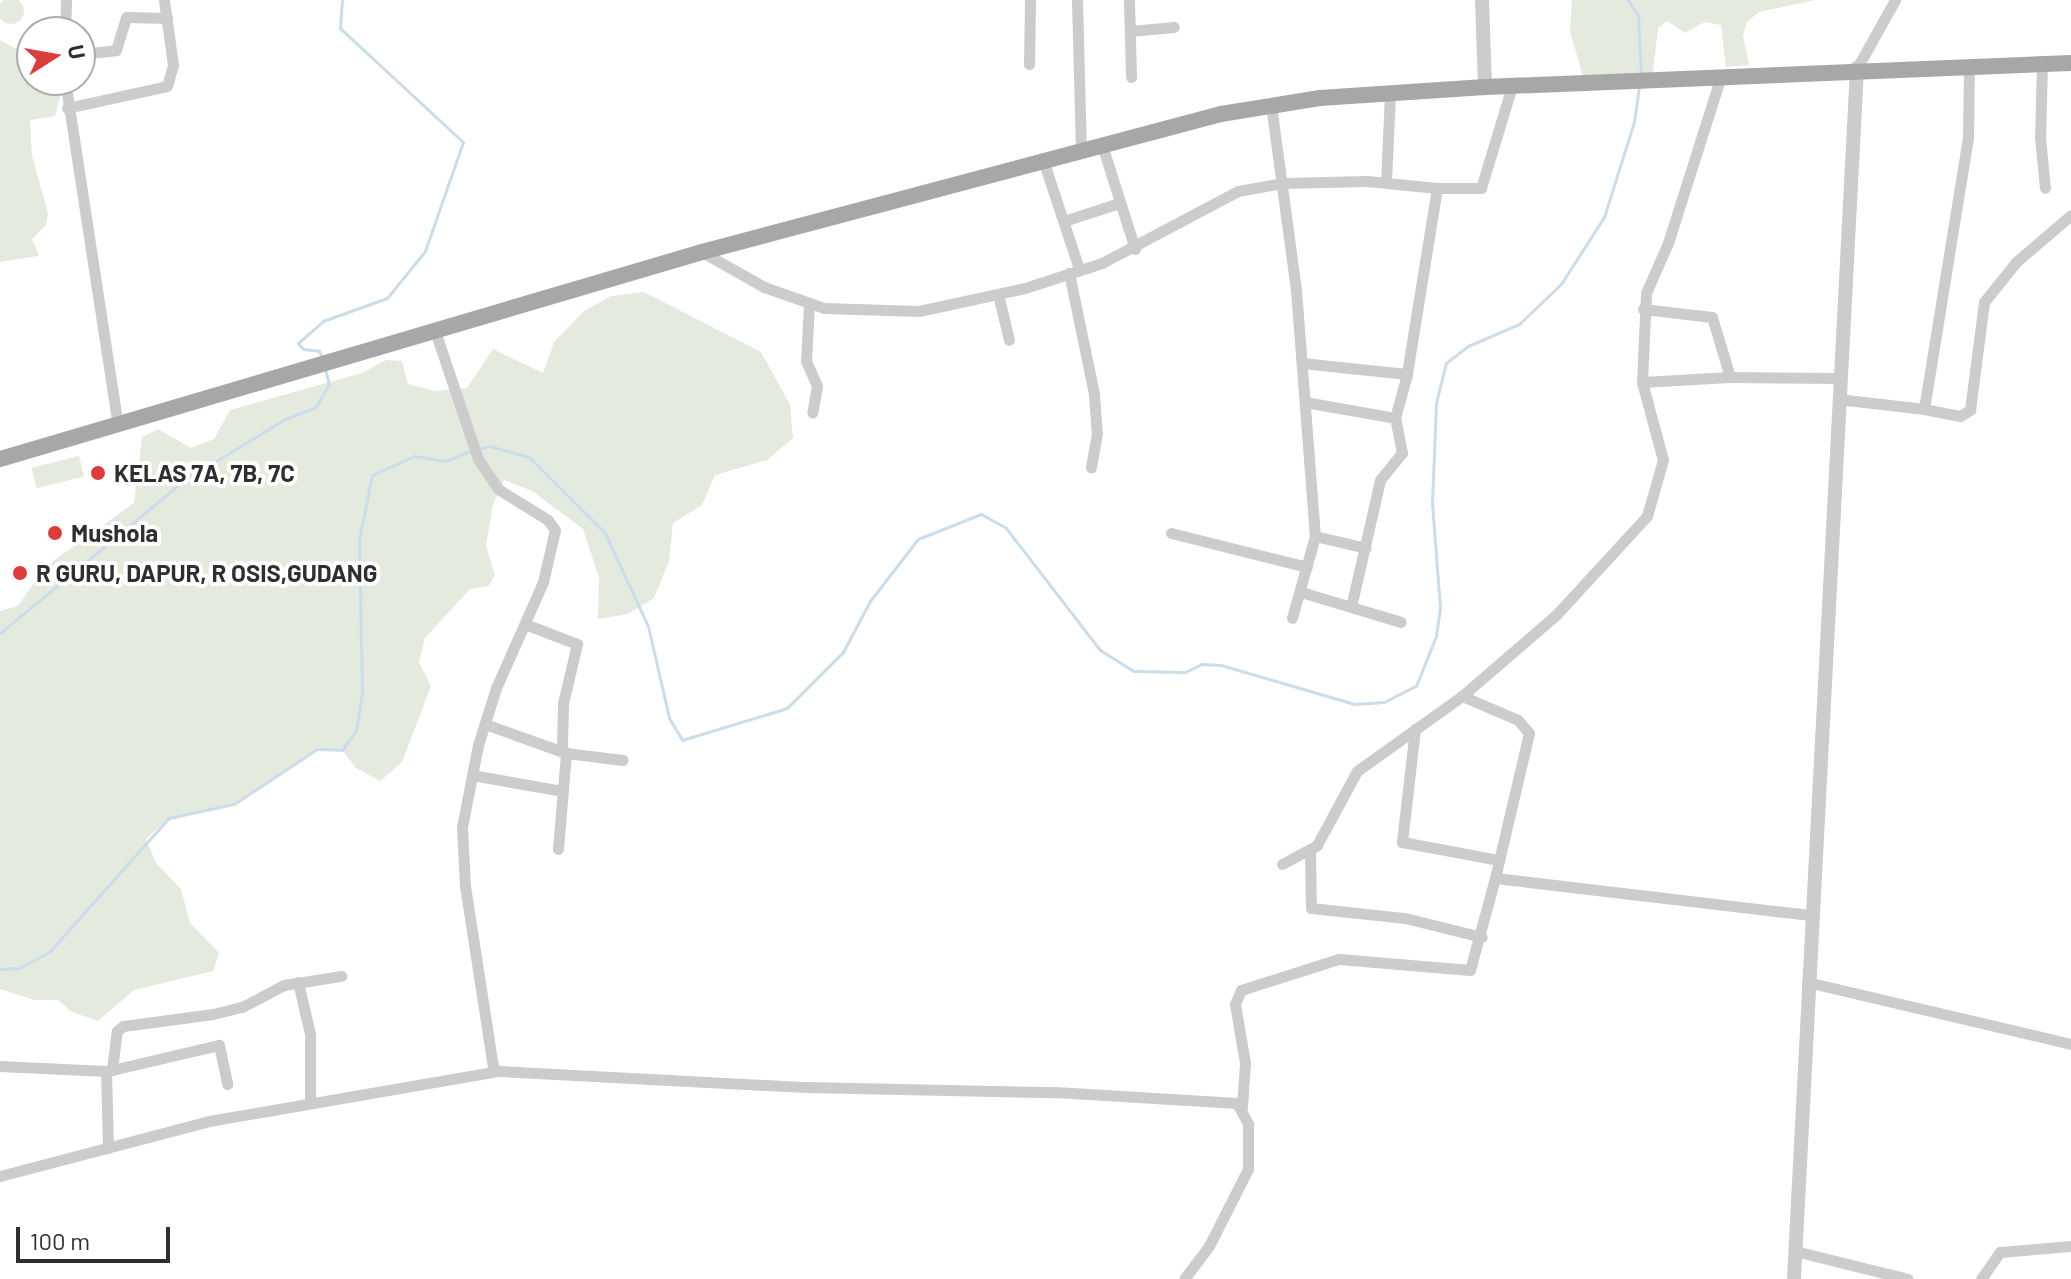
<!DOCTYPE html>
<html>
<head>
<meta charset="utf-8">
<style>
	body { margin:0 }
	#map { position:relative; width:2071px; height:1279px; overflow:hidden; background:#fff; font-family:Barlow,sans-serif }
	div>[style] { position:absolute }
	[style*='--x'] { left:calc(var(--x)*1px); top:calc(var(--y)*1px); width:calc(var(--w)*1px); rotate:calc(var(--a)*1deg) }
	.green>* { inset:0; background:#e4ebde; transform-origin:0 0 }
	.round { border-radius:50% }
	.stream>* { height:3px; margin:-1.5px; padding:0 1.5px; transform-origin:1.5px; border-radius:1.5px; background:#cbdcea }
	.minor>* { height:11px; margin:-5.5px; padding:0 5.5px; transform-origin:5.5px; border-radius:5.5px; background:#ccc }
	.tertiary>* { height:14px; margin:-7px; padding:0 7px; transform-origin:7px; border-radius:7px; background:#ccc }
	.primary>* { height:16px; margin:-8px; padding:0 8px; transform-origin:8px; border-radius:8px; background:#a7a7a7 }
	.dots>* { width:22px; height:22px; translate:-50% -50%; box-sizing:border-box; border:4px solid #fff; border-radius:50% }
	span { translate:-50% -50%; white-space:nowrap; text-align:center; line-height:1.15; -webkit-text-stroke:8px #fff; paint-order:stroke }
	.poi-label { font-size:24px; color:#2f2f2f; font-weight:700 }
	.left { translate:0 -50%; text-align:left }
	.north { position:absolute; left:16px; top:16px; width:80px; height:80px; box-sizing:border-box; background:#fff; border:2px solid #acacac; border-radius:50%; rotate:79deg; font-size:22px; font-weight:700; line-height:32px; text-align:center; color:#2f2f2f }
	.north::after { content:''; display:block; margin:auto; width:28px; height:36px; background:#db3d3d; clip-path:polygon(50% 0,100% 100%,50% 72%,0 100%) }
	.scale { position:absolute; left:16px; top:1227px; width:154px; height:36px; box-sizing:border-box; border:4px solid #2f2f2f; border-top:0; padding-left:10px; font-size:24px; line-height:28px; white-space:nowrap; color:#2f2f2f; -webkit-text-stroke:6px #fff; paint-order:stroke }
</style>
</head>
<body>
<div id="map">
	<div class="green">
		<div class="round" style="left:-2px;top:-2px;width:26px;height:26px"></div>
		<div style="clip-path:polygon(1572px 0,1815px 0,1759px 12px,1747px 22px,1743px 35px,1749px 65px,1726px 67px,1721px 25px,1705px 22px,1685px 33px,1667px 21px,1658px 28px,1652px 80px,1585px 83px,1570px 32px)"></div>
		<div style="clip-path:polygon(0 40px,20px 51px,32px 80px,61px 80px,62px 90px,55px 116px,30px 120px,32px 156px,48px 213px,46px 225px,32px 239px,39px 256px,0 262px)"></div>
		<div style="clip-path:polygon(644px 292px,761px 352px,790px 405px,793px 438px,767px 460px,715px 475px,702px 505px,673px 523px,669px 561px,654px 598px,628px 614px,598px 619px,599px 578px,583px 529px,532px 491px,504px 480px,493px 505px,486px 546px,495px 575px,489px 586px,470px 589px,425px 638px,419px 662px,431px 686px,402px 762px,380px 781px,356px 768px,342px 750px,317px 749px,234px 804px,169px 818px,146px 839px,156px 863px,181px 889px,190px 923px,219px 953px,213px 971px,134px 990px,98px 1021px,72px 1012px,58px 1000px,35px 1000px,0 989px,0 611px,18px 606px,45px 567px,134px 503px,142px 437px,158px 429px,191px 448px,214px 439px,230px 410px,362px 373px,386px 360px,402px 361px,408px 384px,435px 391px,467px 388px,493px 349px,543px 373px,554px 342px,584px 311px,611px 296px)"></div>
		<div style="left:79px;top:456px;width:21px;height:49px;rotate:76deg"></div>
	</div>
	<div class="stream">
		<div style="--x:1628;--y:0;--w:19;--a:58"></div>
		<div style="--x:1638;--y:16;--w:57;--a:87"></div>
		<div style="--x:322;--y:358;--w:8;--a:-113"></div>
		<div style="--x:319;--y:351;--w:16;--a:-173"></div>
		<div style="--x:303;--y:349;--w:8;--a:-130"></div>
		<div style="--x:298;--y:343;--w:33;--a:-41"></div>
		<div style="--x:323;--y:321;--w:68;--a:-19.8"></div>
		<div style="--x:387;--y:298;--w:60;--a:-51"></div>
		<div style="--x:425;--y:251;--w:115;--a:-70.8"></div>
		<div style="--x:463;--y:142;--w:168;--a:-137.2"></div>
		<div style="--x:340;--y:28;--w:28;--a:-86"></div>
		<div style="--x:478;--y:449;--w:11;--a:-15"></div>
		<div style="--x:489;--y:446;--w:41;--a:15.4"></div>
		<div style="--x:529;--y:457;--w:107;--a:45"></div>
		<div style="--x:605;--y:533;--w:102;--a:65.2"></div>
		<div style="--x:648;--y:626;--w:94;--a:77.1"></div>
		<div style="--x:669;--y:718;--w:26;--a:59"></div>
		<div style="--x:682;--y:740;--w:110;--a:-16.9"></div>
		<div style="--x:787;--y:708;--w:79;--a:-45"></div>
		<div style="--x:843;--y:652;--w:58;--a:-62.1"></div>
		<div style="--x:870;--y:601;--w:78;--a:-52.3"></div>
		<div style="--x:918;--y:539;--w:68;--a:-21.6"></div>
		<div style="--x:981;--y:514;--w:29;--a:29"></div>
		<div style="--x:1006;--y:528;--w:154;--a:52.4"></div>
		<div style="--x:1100;--y:650;--w:40;--a:32"></div>
		<div style="--x:1134;--y:671;--w:51;--a:1.1"></div>
		<div style="--x:1185;--y:672;--w:19;--a:-25"></div>
		<div style="--x:1202;--y:664;--w:19;--a:3"></div>
		<div style="--x:1221;--y:665;--w:139;--a:16.3"></div>
		<div style="--x:1354;--y:704;--w:30;--a:-4"></div>
		<div style="--x:1384;--y:702;--w:36;--a:-27"></div>
		<div style="--x:1416;--y:686;--w:54;--a:-68.2"></div>
		<div style="--x:1436;--y:636;--w:29;--a:-82"></div>
		<div style="--x:1440;--y:607;--w:104;--a:-94.4"></div>
		<div style="--x:1432;--y:503;--w:100;--a:-87.7"></div>
		<div style="--x:1436;--y:403;--w:41;--a:-76"></div>
		<div style="--x:1446;--y:363;--w:28;--a:-38"></div>
		<div style="--x:1468;--y:346;--w:56;--a:-23.3"></div>
		<div style="--x:1519;--y:324;--w:58;--a:-43.6"></div>
		<div style="--x:1561;--y:284;--w:80;--a:-57.3"></div>
		<div style="--x:1604;--y:217;--w:100;--a:-72.5"></div>
		<div style="--x:1634;--y:122;--w:34;--a:-82"></div>
		<div style="--x:0;--y:633;--w:236;--a:-39.7"></div>
		<div style="--x:182;--y:482;--w:121;--a:-31.5"></div>
		<div style="--x:285;--y:419;--w:33;--a:-21"></div>
		<div style="--x:316;--y:407;--w:26;--a:-61"></div>
		<div style="--x:329;--y:384;--w:16;--a:-105"></div>
		<div style="--x:0;--y:969;--w:19;--a:-3"></div>
		<div style="--x:19;--y:968;--w:34;--a:-28"></div>
		<div style="--x:49;--y:952;--w:180;--a:-48.2"></div>
		<div style="--x:169;--y:818;--w:66;--a:-12.2"></div>
		<div style="--x:234;--y:804;--w:100;--a:-33.5"></div>
		<div style="--x:317;--y:749;--w:25;--a:2"></div>
		<div style="--x:342;--y:750;--w:24;--a:-54"></div>
		<div style="--x:356;--y:731;--w:38;--a:-81"></div>
		<div style="--x:362;--y:693;--w:153;--a:-91.1"></div>
		<div style="--x:359;--y:540;--w:66;--a:-78.7"></div>
		<div style="--x:372;--y:475;--w:46;--a:-24.3"></div>
		<div style="--x:414;--y:456;--w:32;--a:9"></div>
		<div style="--x:446;--y:461;--w:26;--a:-23"></div>
	</div>
	<div class="minor">
		<div style="--x:1077;--y:0;--w:150;--a:88.5"></div>
		<div style="--x:1129;--y:0;--w:77;--a:88.5"></div>
		<div style="--x:1130;--y:31;--w:44;--a:-5.2"></div>
		<div style="--x:65;--y:32;--w:32;--a:-88"></div>
		<div style="--x:80;--y:54;--w:36;--a:-6"></div>
		<div style="--x:116;--y:50;--w:34;--a:-73"></div>
		<div style="--x:126;--y:17;--w:41;--a:1.4"></div>
		<div style="--x:1029;--y:64;--w:64;--a:-89.1"></div>
		<div style="--x:2042;--y:64;--w:74;--a:91.5"></div>
		<div style="--x:2040;--y:138;--w:50;--a:84.3"></div>
		<div style="--x:1857;--y:68;--w:78;--a:-60.8"></div>
		<div style="--x:65;--y:80;--w:349;--a:81.3"></div>
		<div style="--x:1271;--y:105;--w:187;--a:82.3"></div>
		<div style="--x:1296;--y:290;--w:247;--a:85.6"></div>
		<div style="--x:1315;--y:536;--w:85;--a:105.7"></div>
		<div style="--x:67;--y:108;--w:102;--a:-12.4"></div>
		<div style="--x:167;--y:86;--w:22;--a:-74"></div>
		<div style="--x:173;--y:65;--w:66;--a:-97.9"></div>
		<div style="--x:1102;--y:145;--w:109;--a:72.4"></div>
		<div style="--x:1043;--y:160;--w:115;--a:71.7"></div>
		<div style="--x:1386;--y:182;--w:89;--a:-87.4"></div>
		<div style="--x:1437;--y:188;--w:44;--a:0"></div>
		<div style="--x:1481;--y:188;--w:107;--a:-73.1"></div>
		<div style="--x:1064;--y:221;--w:58;--a:-18.1"></div>
		<div style="--x:702;--y:252;--w:71;--a:29.4"></div>
		<div style="--x:764;--y:287;--w:64;--a:19.3"></div>
		<div style="--x:824;--y:308;--w:95;--a:1.8"></div>
		<div style="--x:919;--y:311;--w:108;--a:-12.2"></div>
		<div style="--x:1025;--y:288;--w:81;--a:-18"></div>
		<div style="--x:1102;--y:263;--w:154;--a:-27.9"></div>
		<div style="--x:1238;--y:191;--w:46;--a:-10.1"></div>
		<div style="--x:1283;--y:183;--w:84;--a:-1.4"></div>
		<div style="--x:1367;--y:181;--w:70;--a:5.7"></div>
		<div style="--x:1437;--y:188;--w:188;--a:99.2"></div>
		<div style="--x:1407;--y:374;--w:106;--a:-174"></div>
		<div style="--x:1069;--y:273;--w:124;--a:78.3"></div>
		<div style="--x:1094;--y:394;--w:39;--a:86"></div>
		<div style="--x:1097;--y:433;--w:35;--a:100"></div>
		<div style="--x:998;--y:294;--w:47;--a:76.6"></div>
		<div style="--x:809;--y:304;--w:57;--a:93"></div>
		<div style="--x:806;--y:361;--w:27;--a:66"></div>
		<div style="--x:817;--y:386;--w:27;--a:100"></div>
		<div style="--x:1643;--y:309;--w:69;--a:6.6"></div>
		<div style="--x:1712;--y:317;--w:63;--a:73.3"></div>
		<div style="--x:1730;--y:377;--w:109;--a:0.5"></div>
		<div style="--x:435;--y:331;--w:135;--a:71.4"></div>
		<div style="--x:478;--y:459;--w:36;--a:56"></div>
		<div style="--x:498;--y:489;--w:59;--a:31.8"></div>
		<div style="--x:548;--y:520;--w:12;--a:55"></div>
		<div style="--x:555;--y:530;--w:53;--a:103"></div>
		<div style="--x:543;--y:582;--w:116;--a:113.9"></div>
		<div style="--x:496;--y:688;--w:60;--a:107.5"></div>
		<div style="--x:478;--y:745;--w:84;--a:101"></div>
		<div style="--x:462;--y:827;--w:59;--a:87.1"></div>
		<div style="--x:465;--y:886;--w:183;--a:81.2"></div>
		<div style="--x:493;--y:1067;--w:6;--a:39"></div>
		<div style="--x:498;--y:1071;--w:308;--a:3"></div>
		<div style="--x:806;--y:1087;--w:249;--a:1.2"></div>
		<div style="--x:1055;--y:1092;--w:182;--a:3.5"></div>
		<div style="--x:1237;--y:1103;--w:24;--a:62"></div>
		<div style="--x:1248;--y:1124;--w:45;--a:90"></div>
		<div style="--x:1248;--y:1169;--w:86;--a:116.9"></div>
		<div style="--x:1209;--y:1246;--w:41;--a:127.1"></div>
		<div style="--x:1642;--y:382;--w:88;--a:-3.3"></div>
		<div style="--x:1838;--y:399;--w:87;--a:6.6"></div>
		<div style="--x:1924;--y:409;--w:275;--a:-80.8"></div>
		<div style="--x:1968;--y:138;--w:73;--a:-89.2"></div>
		<div style="--x:1305;--y:402;--w:91;--a:10.1"></div>
		<div style="--x:1924;--y:409;--w:37;--a:11"></div>
		<div style="--x:1960;--y:416;--w:12;--a:-31"></div>
		<div style="--x:1970;--y:410;--w:109;--a:-82.6"></div>
		<div style="--x:1984;--y:302;--w:51;--a:-51.3"></div>
		<div style="--x:2016;--y:262;--w:72;--a:-40.5"></div>
		<div style="--x:1171;--y:533;--w:140;--a:14"></div>
		<div style="--x:1315;--y:536;--w:52;--a:13.2"></div>
		<div style="--x:1301;--y:592;--w:104;--a:16.7"></div>
		<div style="--x:1351;--y:607;--w:130;--a:-77.1"></div>
		<div style="--x:1380;--y:480;--w:35;--a:-51"></div>
		<div style="--x:1402;--y:453;--w:36;--a:-101"></div>
		<div style="--x:1395;--y:418;--w:46;--a:-74.7"></div>
		<div style="--x:525;--y:624;--w:56;--a:21"></div>
		<div style="--x:577;--y:644;--w:61;--a:103.3"></div>
		<div style="--x:563;--y:703;--w:45;--a:91.3"></div>
		<div style="--x:1462;--y:696;--w:61;--a:23.2"></div>
		<div style="--x:1518;--y:720;--w:17;--a:50"></div>
		<div style="--x:1529;--y:733;--w:149;--a:103.2"></div>
		<div style="--x:485;--y:724;--w:86;--a:19.7"></div>
		<div style="--x:566;--y:753;--w:57;--a:7"></div>
		<div style="--x:1415;--y:729;--w:114;--a:96.6"></div>
		<div style="--x:1402;--y:842;--w:99;--a:10.5"></div>
		<div style="--x:472;--y:775;--w:91;--a:10.1"></div>
		<div style="--x:558;--y:849;--w:96;--a:-85.2"></div>
		<div style="--x:1310;--y:852;--w:56;--a:89"></div>
		<div style="--x:1311;--y:908;--w:95;--a:6.1"></div>
		<div style="--x:1405;--y:918;--w:79;--a:13.9"></div>
		<div style="--x:1282;--y:864;--w:40;--a:-28"></div>
		<div style="--x:1317;--y:845;--w:84;--a:-61.6"></div>
		<div style="--x:1357;--y:771;--w:129;--a:-35.5"></div>
		<div style="--x:1462;--y:696;--w:124;--a:-40.8"></div>
		<div style="--x:1556;--y:615;--w:134;--a:-47.4"></div>
		<div style="--x:1647;--y:516;--w:58;--a:-74.1"></div>
		<div style="--x:1663;--y:460;--w:81;--a:-105.1"></div>
		<div style="--x:1642;--y:382;--w:89;--a:-87.4"></div>
		<div style="--x:1646;--y:293;--w:55;--a:-66.3"></div>
		<div style="--x:1668;--y:243;--w:175;--a:-72.4"></div>
		<div style="--x:298;--y:982;--w:53;--a:77"></div>
		<div style="--x:310;--y:1034;--w:68;--a:90"></div>
		<div style="--x:1807;--y:982;--w:271;--a:13.2"></div>
		<div style="--x:0;--y:1066;--w:106;--a:2.7"></div>
		<div style="--x:106;--y:1071;--w:77;--a:88.5"></div>
		<div style="--x:112;--y:1070;--w:110;--a:-13.2"></div>
		<div style="--x:219;--y:1045;--w:40;--a:78"></div>
		<div style="--x:106;--y:1071;--w:6;--a:-9"></div>
		<div style="--x:112;--y:1070;--w:39;--a:-83"></div>
		<div style="--x:117;--y:1031;--w:8;--a:-40"></div>
		<div style="--x:123;--y:1026;--w:91;--a:-7.6"></div>
		<div style="--x:213;--y:1014;--w:30;--a:-14"></div>
		<div style="--x:242;--y:1007;--w:47;--a:-27.6"></div>
		<div style="--x:284;--y:985;--w:58;--a:-9"></div>
		<div style="--x:1242;--y:1107;--w:44;--a:-86.1"></div>
		<div style="--x:1245;--y:1063;--w:60;--a:-99.6"></div>
		<div style="--x:1235;--y:1004;--w:15;--a:-67"></div>
		<div style="--x:1241;--y:990;--w:103;--a:-17.6"></div>
		<div style="--x:1339;--y:959;--w:131;--a:4.8"></div>
		<div style="--x:1470;--y:970;--w:95;--a:-74.8"></div>
		<div style="--x:1495;--y:878;--w:317;--a:6.7"></div>
		<div style="--x:0;--y:1176;--w:216;--a:-14.7"></div>
		<div style="--x:209;--y:1121;--w:293;--a:-9.8"></div>
		<div style="--x:1795;--y:1251;--w:116;--a:13.9"></div>
		<div style="--x:1981;--y:1279;--w:33;--a:-55"></div>
		<div style="--x:2000;--y:1252;--w:71;--a:-4.8"></div>
	</div>
	<div class="tertiary">
		<div style="--x:1482;--y:0;--w:87;--a:88"></div>
		<div style="--x:1794;--y:1279;--w:1213;--a:-87.02"></div>
	</div>
	<div class="primary">
		<div style="--x:0;--y:459;--w:732;--a:-16.43"></div>
		<div style="--x:702;--y:252;--w:537;--a:-14.89"></div>
		<div style="--x:1221;--y:114;--w:100;--a:-9.2"></div>
		<div style="--x:1320;--y:98;--w:165;--a:-3.8"></div>
		<div style="--x:1485;--y:87;--w:586;--a:-2.35"></div>
	</div>
	<div class="dots">
		<div style="left:98px;top:473px;background:#db3d3d"></div>
		<div style="left:55px;top:533px;background:#db3d3d"></div>
		<div style="left:20px;top:573px;background:#db3d3d"></div>
	</div>
	<div class="poi-label">
		<span class="left" style="left:114px;top:473px">KELAS 7A, 7B, 7C</span>
		<span class="left" style="left:71px;top:533px">Mushola</span>
		<span class="left" style="left:36px;top:573px">R GURU, DAPUR, R OSIS,GUDANG</span>
	</div>
	<div class="north">U</div>
	<div class="scale">100 m</div>
</div>
</body>
</html>
